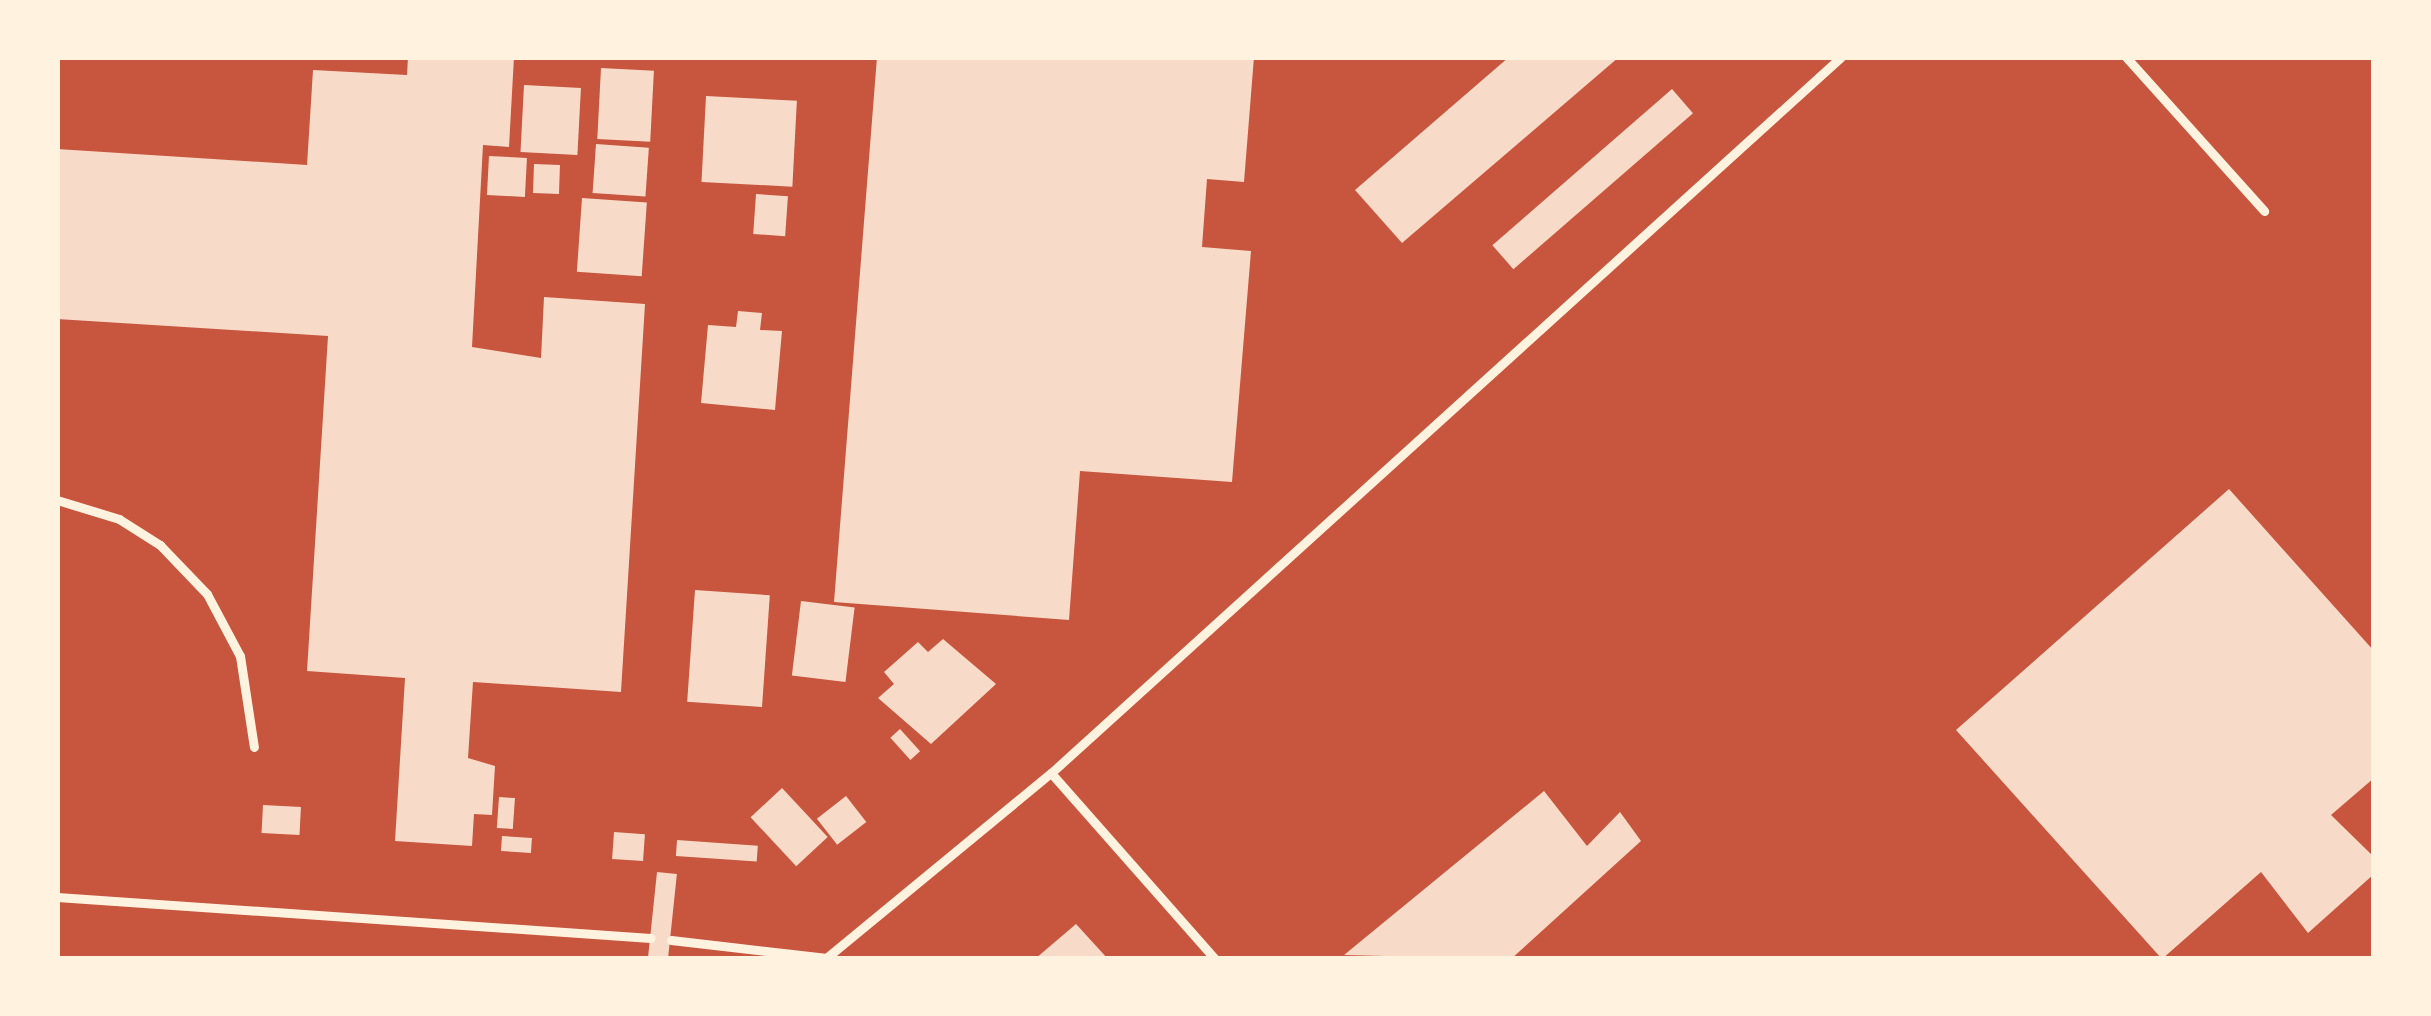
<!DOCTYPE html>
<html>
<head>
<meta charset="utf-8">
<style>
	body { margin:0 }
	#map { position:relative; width:2431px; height:1016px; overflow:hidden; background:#c8553d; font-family:"Fira Sans",sans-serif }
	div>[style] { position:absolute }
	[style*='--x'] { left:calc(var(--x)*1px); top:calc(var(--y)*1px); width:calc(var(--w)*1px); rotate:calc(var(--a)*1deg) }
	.building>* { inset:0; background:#f7dbc8; transform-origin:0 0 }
	.service>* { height:9px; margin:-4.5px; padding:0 4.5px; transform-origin:4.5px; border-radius:4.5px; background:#fff3e0 }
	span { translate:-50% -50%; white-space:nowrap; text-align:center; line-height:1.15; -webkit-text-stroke:9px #fff3e0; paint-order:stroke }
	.frame { position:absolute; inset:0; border:60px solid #fff3e0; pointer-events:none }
</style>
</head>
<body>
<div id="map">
	<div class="building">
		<div style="clip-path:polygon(408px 57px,514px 57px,509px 147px,483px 145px,472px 347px,541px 358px,544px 297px,645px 304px,621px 692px,473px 682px,468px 758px,495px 766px,492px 815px,474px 814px,472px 846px,395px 841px,405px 678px,307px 671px,328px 336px,57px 319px,57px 149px,307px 165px,313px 70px,407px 75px)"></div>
		<div style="clip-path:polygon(877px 57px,1254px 57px,1244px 182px,1207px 179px,1202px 247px,1251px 251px,1232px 482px,1080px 471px,1069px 620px,834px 602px)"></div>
		<div style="clip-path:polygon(1509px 57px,1619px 57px,1402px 243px,1355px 190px)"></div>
		<div style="left:601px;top:68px;width:53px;height:71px;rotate:3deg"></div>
		<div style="left:524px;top:85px;width:57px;height:67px;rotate:3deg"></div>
		<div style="left:1672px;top:89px;width:32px;height:238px;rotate:49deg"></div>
		<div style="left:706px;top:96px;width:91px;height:86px;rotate:3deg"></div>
		<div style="left:596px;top:144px;width:53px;height:49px;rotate:4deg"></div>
		<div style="left:489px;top:156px;width:38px;height:39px;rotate:3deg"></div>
		<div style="left:534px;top:164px;width:26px;height:29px;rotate:2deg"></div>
		<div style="left:756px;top:194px;width:32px;height:40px;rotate:4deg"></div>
		<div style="left:582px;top:198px;width:65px;height:74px;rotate:4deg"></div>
		<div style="clip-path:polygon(738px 311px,762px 313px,760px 330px,782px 331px,775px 410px,701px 403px,708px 325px,736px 327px)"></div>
		<div style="clip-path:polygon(2229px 489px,2374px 651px,2374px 778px,2331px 815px,2374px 857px,2374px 874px,2308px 933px,2261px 872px,2162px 959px,1956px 730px)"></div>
		<div style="left:695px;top:590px;width:75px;height:112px;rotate:4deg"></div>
		<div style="left:801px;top:601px;width:54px;height:75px;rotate:7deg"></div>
		<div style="clip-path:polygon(943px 639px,996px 684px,931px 744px,878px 698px,894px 684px,884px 672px,918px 642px,928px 652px)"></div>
		<div style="left:900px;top:729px;width:30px;height:13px;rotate:48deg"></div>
		<div style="left:782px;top:788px;width:67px;height:43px;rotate:47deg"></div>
		<div style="clip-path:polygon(1544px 791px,1587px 846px,1620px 812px,1641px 841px,1511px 959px,1344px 955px)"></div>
		<div style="left:846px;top:796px;width:33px;height:37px;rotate:52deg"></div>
		<div style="left:499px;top:797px;width:16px;height:31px;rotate:4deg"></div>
		<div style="left:263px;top:805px;width:38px;height:28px;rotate:3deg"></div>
		<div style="left:614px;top:832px;width:31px;height:27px;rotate:4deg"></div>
		<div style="left:502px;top:836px;width:30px;height:15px;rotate:4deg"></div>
		<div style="left:677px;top:840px;width:81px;height:16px;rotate:4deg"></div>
		<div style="left:657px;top:872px;width:20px;height:87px;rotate:6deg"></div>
		<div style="clip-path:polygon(1076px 924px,1108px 959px,1035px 959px)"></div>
	</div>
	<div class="service">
		<div style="--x:2126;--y:57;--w:207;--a:48.1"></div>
		<div style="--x:57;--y:500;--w:65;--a:17"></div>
		<div style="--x:119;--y:519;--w:49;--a:32.4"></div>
		<div style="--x:160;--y:545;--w:68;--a:46.2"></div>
		<div style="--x:207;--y:594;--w:70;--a:62"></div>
		<div style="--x:240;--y:656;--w:92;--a:81.3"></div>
		<div style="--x:1051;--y:773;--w:248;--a:48.6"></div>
		<div style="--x:57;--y:897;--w:595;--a:3.95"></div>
		<div style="--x:671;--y:940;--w:157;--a:6.6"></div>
		<div style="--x:825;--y:959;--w:293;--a:-39.5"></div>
		<div style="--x:1051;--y:773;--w:1066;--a:-42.19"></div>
	</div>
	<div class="frame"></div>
</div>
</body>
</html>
